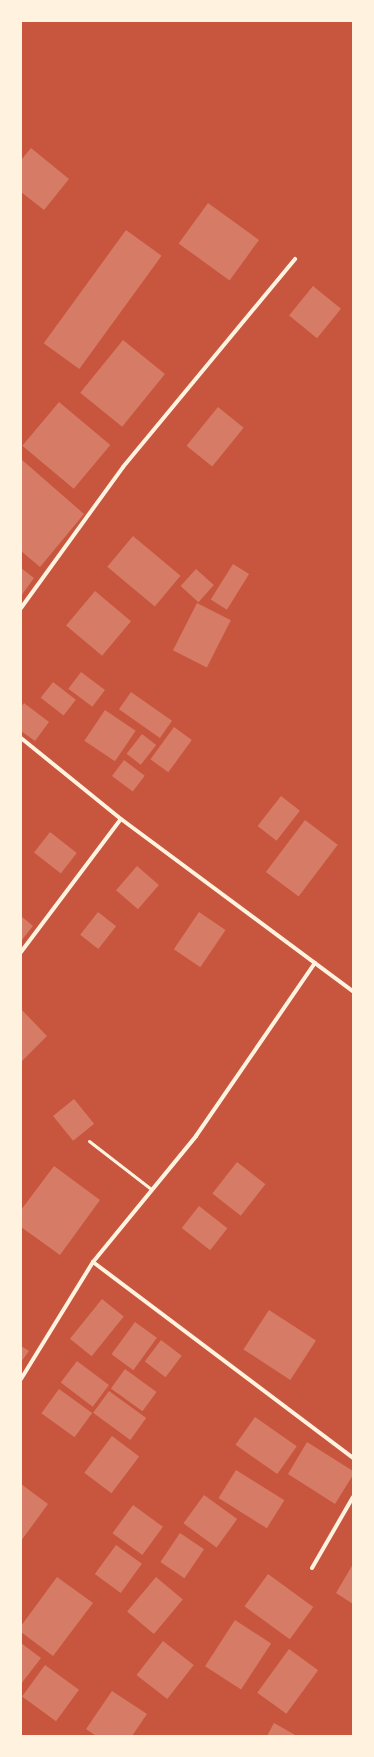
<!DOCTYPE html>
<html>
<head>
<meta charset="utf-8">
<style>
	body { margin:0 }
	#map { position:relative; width:374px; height:1757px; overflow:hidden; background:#c8553d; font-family:Roboto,sans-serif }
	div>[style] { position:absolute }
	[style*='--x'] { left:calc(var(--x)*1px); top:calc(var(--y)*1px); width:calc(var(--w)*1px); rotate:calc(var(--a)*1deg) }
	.building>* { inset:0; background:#d67c66; transform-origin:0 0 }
	.service>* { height:3px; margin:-1.5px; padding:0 1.5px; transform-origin:1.5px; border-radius:1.5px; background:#fff3e0 }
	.minor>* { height:4px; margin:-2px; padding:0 2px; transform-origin:2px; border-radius:2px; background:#fff3e0 }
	span { translate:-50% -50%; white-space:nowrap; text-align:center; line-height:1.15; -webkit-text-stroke:3.5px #fff3e0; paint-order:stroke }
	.frame { position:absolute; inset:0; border:22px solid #fff3e0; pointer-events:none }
</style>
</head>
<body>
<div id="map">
	<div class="building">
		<div style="clip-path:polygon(31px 148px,69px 179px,44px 210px,21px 192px,21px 160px)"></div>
		<div style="left:208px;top:203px;width:63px;height:50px;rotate:36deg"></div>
		<div style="left:126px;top:230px;width:44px;height:140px;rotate:36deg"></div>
		<div style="left:313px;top:286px;width:36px;height:38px;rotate:39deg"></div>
		<div style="left:123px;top:340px;width:54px;height:68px;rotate:39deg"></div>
		<div style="left:59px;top:402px;width:67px;height:57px;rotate:40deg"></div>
		<div style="left:218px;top:407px;width:33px;height:50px;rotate:39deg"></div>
		<div style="clip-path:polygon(21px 459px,84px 514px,40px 567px,21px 551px)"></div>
		<div style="left:133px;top:536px;width:62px;height:40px;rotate:40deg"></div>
		<div style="left:233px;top:564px;width:19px;height:42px;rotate:32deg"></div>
		<div style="clip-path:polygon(21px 568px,34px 578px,21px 596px)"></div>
		<div style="left:196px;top:569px;width:24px;height:23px;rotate:42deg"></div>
		<div style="left:95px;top:591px;width:47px;height:45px;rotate:40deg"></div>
		<div style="left:197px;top:603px;width:38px;height:53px;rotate:27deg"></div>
		<div style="left:81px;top:672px;width:30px;height:21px;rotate:37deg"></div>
		<div style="left:53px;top:682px;width:29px;height:20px;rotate:38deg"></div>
		<div style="left:131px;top:692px;width:50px;height:21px;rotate:35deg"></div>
		<div style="clip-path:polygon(24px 703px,49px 722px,35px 741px,21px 731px,21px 707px)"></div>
		<div style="left:105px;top:710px;width:37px;height:37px;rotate:34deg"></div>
		<div style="left:174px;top:727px;width:22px;height:40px;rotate:36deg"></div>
		<div style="left:142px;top:734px;width:18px;height:25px;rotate:38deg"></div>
		<div style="left:124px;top:760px;width:26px;height:20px;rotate:37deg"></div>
		<div style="left:281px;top:796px;width:24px;height:38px;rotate:38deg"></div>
		<div style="left:305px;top:820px;width:41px;height:65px;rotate:37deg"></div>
		<div style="left:50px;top:832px;width:34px;height:26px;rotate:38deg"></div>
		<div style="left:137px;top:866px;width:29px;height:32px;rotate:41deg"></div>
		<div style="left:98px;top:912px;width:23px;height:29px;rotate:38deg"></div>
		<div style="left:199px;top:912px;width:32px;height:45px;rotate:34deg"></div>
		<div style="clip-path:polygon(21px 916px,33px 926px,21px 941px)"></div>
		<div style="clip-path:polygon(21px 1009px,47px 1036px,21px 1062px)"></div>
		<div style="left:74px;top:1099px;width:32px;height:27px;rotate:51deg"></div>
		<div style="left:237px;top:1162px;width:36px;height:40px;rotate:38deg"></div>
		<div style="clip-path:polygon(54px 1166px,100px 1200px,60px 1255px,21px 1227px,21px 1210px)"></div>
		<div style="left:199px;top:1206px;width:36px;height:28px;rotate:38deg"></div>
		<div style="left:102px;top:1299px;width:28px;height:51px;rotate:39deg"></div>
		<div style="left:269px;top:1310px;width:56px;height:47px;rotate:33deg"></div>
		<div style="left:135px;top:1322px;width:27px;height:40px;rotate:36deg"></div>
		<div style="left:161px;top:1340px;width:26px;height:27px;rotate:37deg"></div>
		<div style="clip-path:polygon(21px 1346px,29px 1351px,21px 1362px)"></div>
		<div style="left:77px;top:1361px;width:40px;height:27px;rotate:37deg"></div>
		<div style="left:125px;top:1369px;width:39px;height:24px;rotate:36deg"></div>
		<div style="left:59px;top:1389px;width:41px;height:30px;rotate:36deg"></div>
		<div style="left:109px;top:1391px;width:46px;height:27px;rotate:36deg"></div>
		<div style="left:255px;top:1417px;width:51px;height:34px;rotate:35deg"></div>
		<div style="left:112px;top:1436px;width:34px;height:46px;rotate:37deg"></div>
		<div style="clip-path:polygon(307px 1442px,353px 1471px,353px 1475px,335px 1504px,288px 1474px)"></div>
		<div style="left:236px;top:1470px;width:57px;height:33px;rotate:32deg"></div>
		<div style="clip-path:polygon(21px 1484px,48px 1504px,21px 1541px)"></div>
		<div style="left:204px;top:1495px;width:41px;height:35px;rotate:36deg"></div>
		<div style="left:133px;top:1505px;width:37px;height:35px;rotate:36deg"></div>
		<div style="left:180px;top:1533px;width:29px;height:35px;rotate:34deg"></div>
		<div style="left:116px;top:1545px;width:32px;height:36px;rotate:36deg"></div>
		<div style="clip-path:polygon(353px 1564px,353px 1604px,336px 1593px)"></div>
		<div style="left:268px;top:1574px;width:56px;height:40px;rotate:36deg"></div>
		<div style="clip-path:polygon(57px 1577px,93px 1603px,53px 1656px,21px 1632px,21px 1626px)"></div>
		<div style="left:156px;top:1577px;width:35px;height:45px;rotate:40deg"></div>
		<div style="left:235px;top:1620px;width:43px;height:55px;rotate:33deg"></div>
		<div style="left:163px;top:1641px;width:39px;height:43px;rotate:38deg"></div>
		<div style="clip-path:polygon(21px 1643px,41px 1658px,21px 1684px)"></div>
		<div style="left:289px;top:1649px;width:36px;height:54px;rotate:36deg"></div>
		<div style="left:45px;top:1665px;width:42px;height:39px;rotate:36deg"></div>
		<div style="clip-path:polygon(112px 1691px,147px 1714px,132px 1736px,96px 1736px,86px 1729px)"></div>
		<div style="clip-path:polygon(274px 1723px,297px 1736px,267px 1736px)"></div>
	</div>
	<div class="service">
		<div style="--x:89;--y:1141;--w:78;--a:37.7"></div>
	</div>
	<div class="minor">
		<div style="--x:21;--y:608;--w:174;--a:-54.1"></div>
		<div style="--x:123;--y:467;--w:270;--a:-50.4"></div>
		<div style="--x:21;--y:738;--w:129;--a:39"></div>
		<div style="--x:121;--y:819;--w:289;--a:36.6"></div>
		<div style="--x:21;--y:952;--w:166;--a:-53.1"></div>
		<div style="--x:93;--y:1262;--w:326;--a:37"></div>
		<div style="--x:21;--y:1379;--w:137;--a:-58.4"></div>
		<div style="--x:93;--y:1262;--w:163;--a:-50.7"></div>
		<div style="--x:196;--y:1136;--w:210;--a:-55.5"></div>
		<div style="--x:312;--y:1568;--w:82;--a:-60"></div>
	</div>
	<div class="frame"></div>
</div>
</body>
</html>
